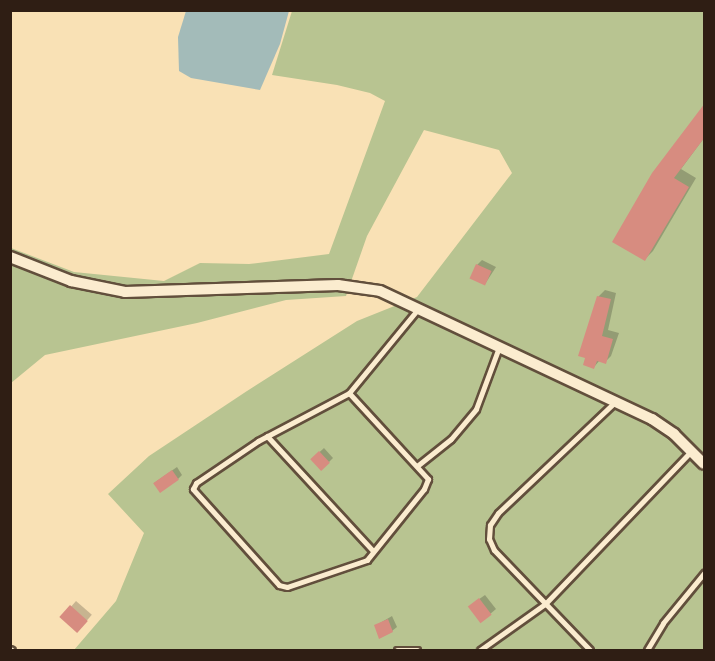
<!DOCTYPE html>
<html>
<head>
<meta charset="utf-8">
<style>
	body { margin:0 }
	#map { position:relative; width:715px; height:661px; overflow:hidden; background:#f9e1b5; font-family:"Libre Caslon Text",serif }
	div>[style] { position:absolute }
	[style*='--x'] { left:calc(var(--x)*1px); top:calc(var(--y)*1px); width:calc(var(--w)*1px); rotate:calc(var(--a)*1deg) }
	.green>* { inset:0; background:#b8c491 }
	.water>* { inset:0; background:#a3bbb9 }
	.shadow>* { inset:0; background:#0003; transform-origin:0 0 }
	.building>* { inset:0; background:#d78c80; transform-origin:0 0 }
	.roads { filter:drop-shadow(2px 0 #624f3c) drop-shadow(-2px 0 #624f3c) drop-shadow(0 2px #624f3c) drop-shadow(0 -2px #624f3c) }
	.lane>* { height:5px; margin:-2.5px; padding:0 2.5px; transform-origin:2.5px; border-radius:2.5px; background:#fbeccf }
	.street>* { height:10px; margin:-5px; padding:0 5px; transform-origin:5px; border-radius:5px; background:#fbeccf }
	span { translate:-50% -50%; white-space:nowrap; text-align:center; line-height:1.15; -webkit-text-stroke:4.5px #fbeccf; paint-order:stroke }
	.frame { position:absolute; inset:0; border:12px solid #2f1e14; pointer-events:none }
</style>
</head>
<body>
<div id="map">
	<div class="green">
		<div style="clip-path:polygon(292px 11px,704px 11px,704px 650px,74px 650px,116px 601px,144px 533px,108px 494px,149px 456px,247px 391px,357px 321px,417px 297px,512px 173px,499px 150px,424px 130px,367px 236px,346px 296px,286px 300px,197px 323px,45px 355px,11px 383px,11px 248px,74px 272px,164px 281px,200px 263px,249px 264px,329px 254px,385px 101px,370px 93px,337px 85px,272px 75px)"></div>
	</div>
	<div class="water">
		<div style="clip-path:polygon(186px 11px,289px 11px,280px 44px,260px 90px,191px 78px,179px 71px,178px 37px)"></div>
	</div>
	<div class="shadow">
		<div style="clip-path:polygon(704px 106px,704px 138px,681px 169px,696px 178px,653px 251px,645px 259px,614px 241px)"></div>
		<div style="clip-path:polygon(482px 260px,496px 267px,485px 284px,477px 265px)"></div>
		<div style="clip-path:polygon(605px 290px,616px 293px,608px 330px,619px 333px,611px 356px,605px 362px,600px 360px,594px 367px,598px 297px)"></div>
		<div style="clip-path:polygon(324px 448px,333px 458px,329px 462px,312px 459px)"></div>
		<div style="clip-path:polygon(177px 467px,182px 475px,178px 479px,154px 483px)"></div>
		<div style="clip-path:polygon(485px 595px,496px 609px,482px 621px,475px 602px)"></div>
		<div style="left:76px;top:601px;width:21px;height:22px;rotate:41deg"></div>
		<div style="clip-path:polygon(392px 616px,397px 627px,392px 631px,375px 626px)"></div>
	</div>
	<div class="building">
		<div style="clip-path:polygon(705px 103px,705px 137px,674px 178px,689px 187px,645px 261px,612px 242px,652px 173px)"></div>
		<div style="left:476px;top:264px;width:17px;height:16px;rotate:24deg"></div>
		<div style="clip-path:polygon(597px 296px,611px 299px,602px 336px,613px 339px,606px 364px,597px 361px,594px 369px,583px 365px,585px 358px,578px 356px)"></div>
		<div style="left:319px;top:451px;width:16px;height:12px;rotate:47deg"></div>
		<div style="left:172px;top:470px;width:12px;height:23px;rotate:55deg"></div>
		<div style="left:479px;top:598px;width:21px;height:14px;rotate:53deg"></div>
		<div style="left:70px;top:605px;width:24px;height:16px;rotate:42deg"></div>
		<div style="clip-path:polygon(388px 619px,393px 632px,379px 639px,374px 625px)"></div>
	</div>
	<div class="roads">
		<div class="lane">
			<div style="--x:349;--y:393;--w:117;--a:47.4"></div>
			<div style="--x:428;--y:479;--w:11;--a:112"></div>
			<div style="--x:424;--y:489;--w:91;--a:128.8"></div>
			<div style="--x:367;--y:560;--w:84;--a:161.4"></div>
			<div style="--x:287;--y:587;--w:8;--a:-166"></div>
			<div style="--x:279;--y:585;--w:129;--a:-131.9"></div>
			<div style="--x:193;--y:489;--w:7;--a:-63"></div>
			<div style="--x:196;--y:483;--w:75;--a:-34.1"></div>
			<div style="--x:258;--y:441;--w:103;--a:-27.8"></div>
			<div style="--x:349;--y:393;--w:109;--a:-50.6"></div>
			<div style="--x:267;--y:436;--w:156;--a:47.3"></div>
			<div style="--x:417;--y:466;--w:43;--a:-38.5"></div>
			<div style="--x:451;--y:439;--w:39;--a:-50"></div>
			<div style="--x:476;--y:409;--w:66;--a:-69.6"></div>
			<div style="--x:10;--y:649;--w:2;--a:27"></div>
			<div style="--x:397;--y:650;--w:20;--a:0"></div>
			<div style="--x:480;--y:650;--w:80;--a:-35.3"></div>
			<div style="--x:545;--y:604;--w:211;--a:-46.3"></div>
			<div style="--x:590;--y:650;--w:139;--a:-133.8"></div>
			<div style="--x:494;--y:550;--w:12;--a:-114"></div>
			<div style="--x:489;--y:539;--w:14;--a:-86"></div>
			<div style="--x:490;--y:525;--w:14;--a:-56"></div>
			<div style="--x:498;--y:513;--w:161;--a:-43.5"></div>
			<div style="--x:647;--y:650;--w:31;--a:-59"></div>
			<div style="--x:663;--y:623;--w:65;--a:-50.6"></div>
		</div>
		<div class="street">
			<div style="--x:10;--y:257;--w:66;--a:21.5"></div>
			<div style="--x:71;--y:281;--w:55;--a:11.5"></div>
			<div style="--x:125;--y:292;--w:213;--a:-1.9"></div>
			<div style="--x:338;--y:285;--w:42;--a:8.1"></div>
			<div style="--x:380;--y:291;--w:301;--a:25.2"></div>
			<div style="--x:652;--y:419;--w:27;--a:34"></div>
			<div style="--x:674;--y:434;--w:42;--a:45"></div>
		</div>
	</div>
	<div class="frame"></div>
</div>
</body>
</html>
